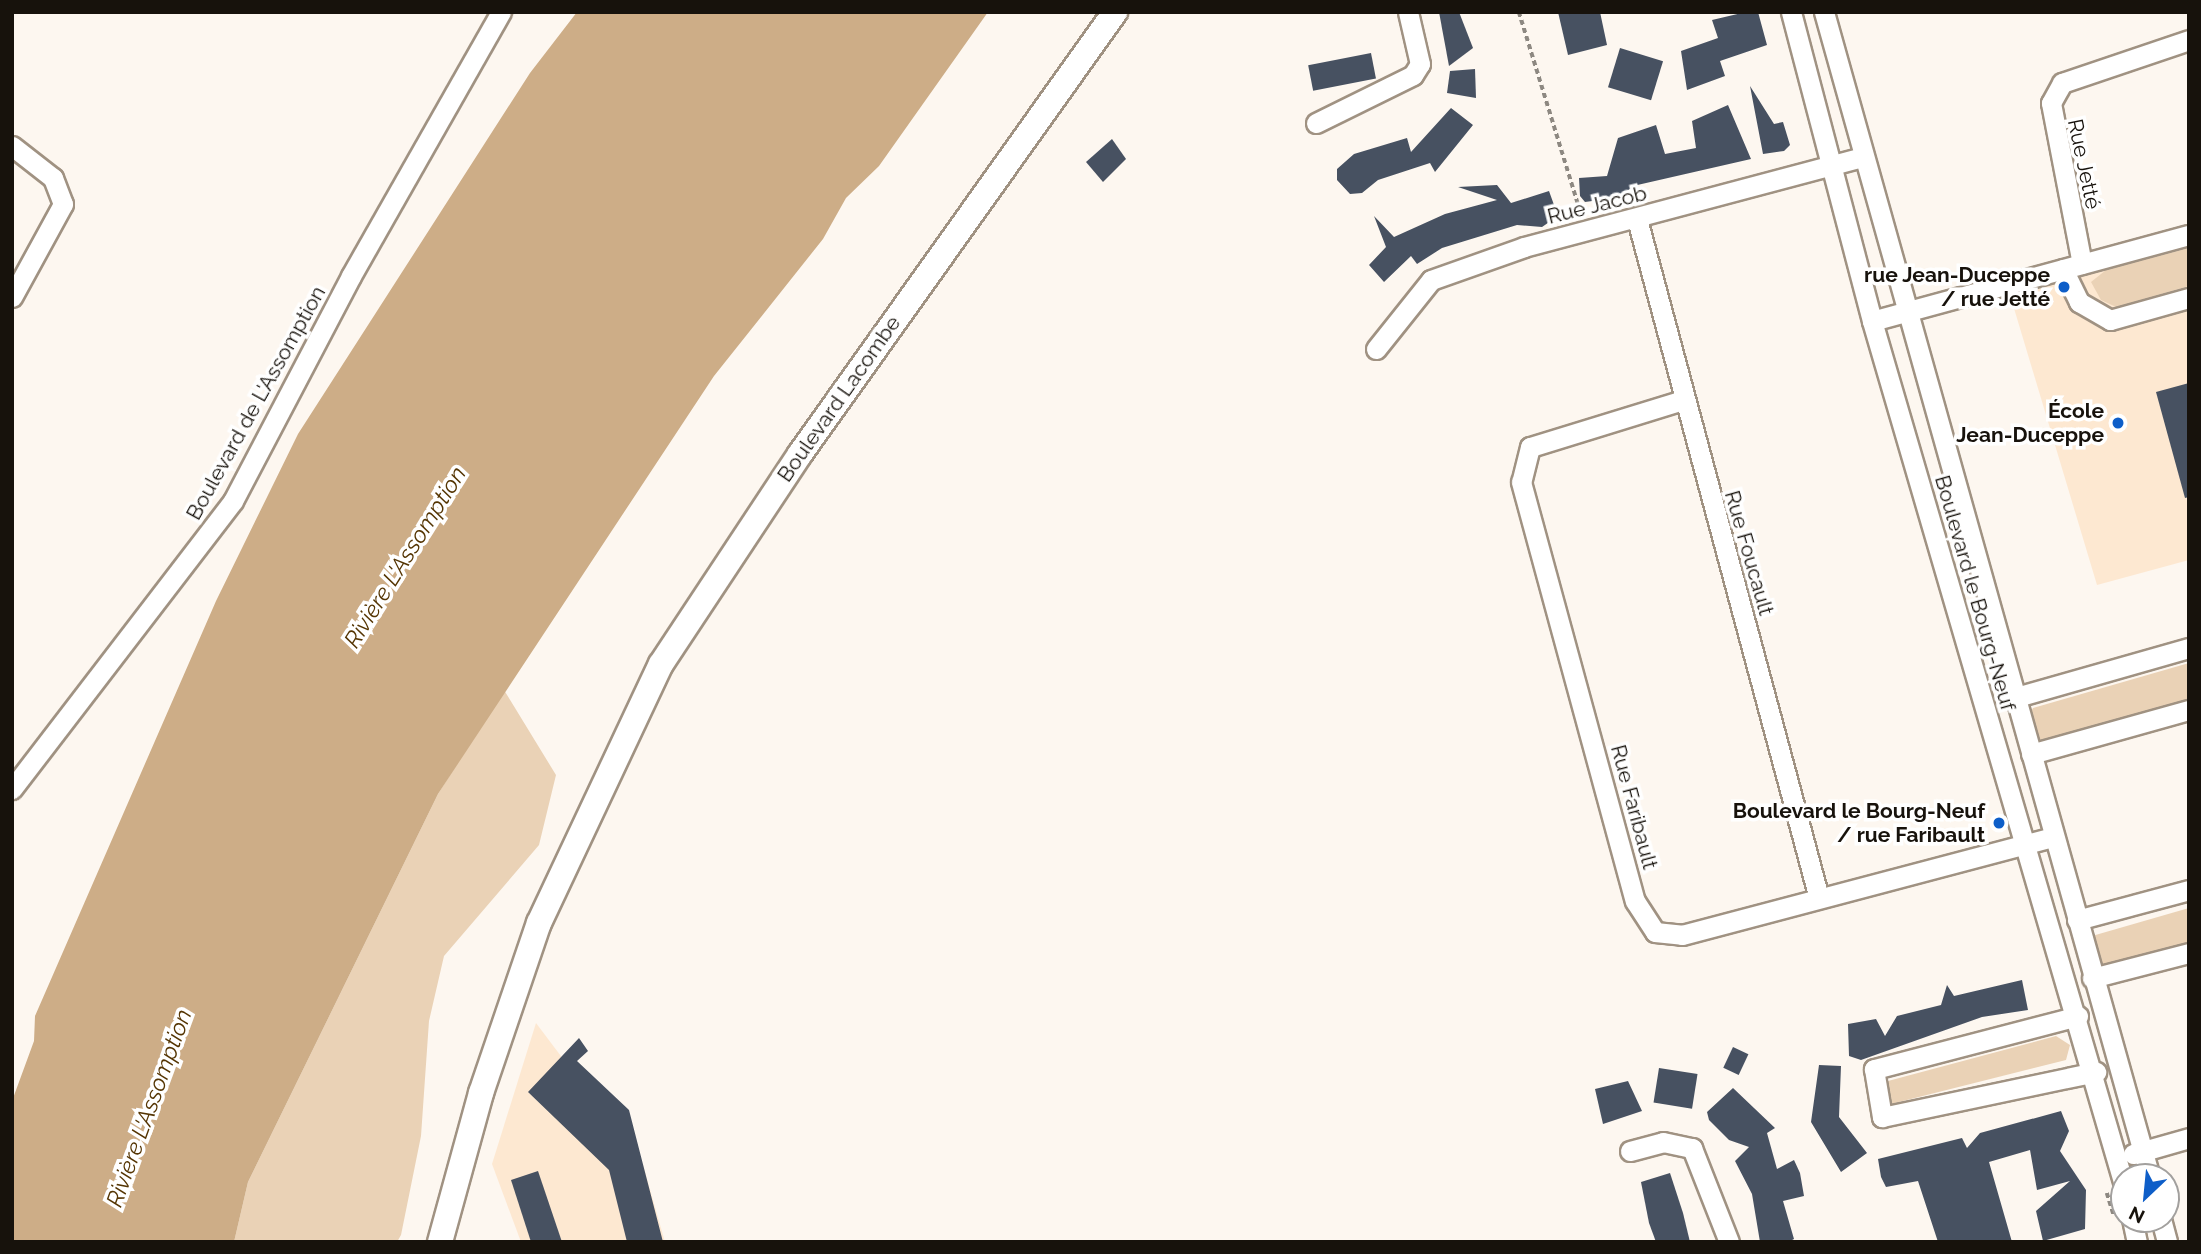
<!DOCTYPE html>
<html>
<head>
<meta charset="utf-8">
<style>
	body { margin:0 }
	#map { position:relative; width:2201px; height:1254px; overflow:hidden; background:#fdf7f0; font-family:Raleway,sans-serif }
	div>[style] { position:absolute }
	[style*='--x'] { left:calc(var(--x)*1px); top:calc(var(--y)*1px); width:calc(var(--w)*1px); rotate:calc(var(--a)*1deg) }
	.built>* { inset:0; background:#fde8d1 }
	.green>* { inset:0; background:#ead2b6 }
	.water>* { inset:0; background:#cdad87 }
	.building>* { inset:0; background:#475161; transform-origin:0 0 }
	.path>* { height:3.5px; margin-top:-1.75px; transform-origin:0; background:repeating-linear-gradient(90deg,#8d8881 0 5px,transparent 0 8.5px) }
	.roads { filter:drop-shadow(2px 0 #a09282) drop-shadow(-2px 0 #a09282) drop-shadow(0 2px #a09282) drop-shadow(0 -2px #a09282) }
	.minor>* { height:19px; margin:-9.5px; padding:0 9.5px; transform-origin:9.5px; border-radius:9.5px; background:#fff }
	.major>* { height:24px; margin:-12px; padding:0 12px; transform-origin:12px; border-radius:12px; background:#fff }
	.dots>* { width:19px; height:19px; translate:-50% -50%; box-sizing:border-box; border:4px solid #fff; border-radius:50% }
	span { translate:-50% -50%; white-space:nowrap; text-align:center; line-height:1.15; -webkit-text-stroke:7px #fff; paint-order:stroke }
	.street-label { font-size:21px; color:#17120c }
	.poi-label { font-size:21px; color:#17120c; font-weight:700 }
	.right { translate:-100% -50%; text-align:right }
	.water-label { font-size:23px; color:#553503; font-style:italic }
	.frame { position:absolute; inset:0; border:14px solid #17120c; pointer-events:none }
	.north { position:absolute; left:2110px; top:1163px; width:70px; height:70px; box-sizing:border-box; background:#fff; border:2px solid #a2a09e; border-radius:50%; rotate:206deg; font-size:19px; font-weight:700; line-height:28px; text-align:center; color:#17120c }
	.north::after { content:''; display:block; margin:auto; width:24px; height:32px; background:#0e5ec8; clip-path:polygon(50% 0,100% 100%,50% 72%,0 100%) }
</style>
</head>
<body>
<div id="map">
	<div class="built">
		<div style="clip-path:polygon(2189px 235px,2189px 560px,2097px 585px,2007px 285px)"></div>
		<div style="clip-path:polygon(536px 1023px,643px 1165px,665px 1242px,521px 1242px,492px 1164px)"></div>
	</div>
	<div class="green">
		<div style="clip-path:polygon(2189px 248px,2189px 286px,2116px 307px,2101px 300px,2091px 282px,2106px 270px)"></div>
		<div style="clip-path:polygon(2189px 663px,2189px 703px,2040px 746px,2026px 720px,2033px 708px)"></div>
		<div style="clip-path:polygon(504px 690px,556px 775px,539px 845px,444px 956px,429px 1021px,421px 1136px,401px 1235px,397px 1242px,234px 1242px,248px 1182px,438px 794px)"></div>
		<div style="clip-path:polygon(2189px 908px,2189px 945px,2108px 966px,2095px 962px,2092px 936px)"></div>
		<div style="clip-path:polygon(2056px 1036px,2070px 1045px,2066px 1060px,1887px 1105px,1883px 1096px,1888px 1081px)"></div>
	</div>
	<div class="water">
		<div style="clip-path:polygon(577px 12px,988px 12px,879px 166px,846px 198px,823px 239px,714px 376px,438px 794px,248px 1182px,234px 1242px,12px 1242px,12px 1101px,34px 1041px,35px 1016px,216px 601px,298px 434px,530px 73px)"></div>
	</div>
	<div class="building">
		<div style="clip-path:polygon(1439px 12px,1459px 12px,1473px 48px,1449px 66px)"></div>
		<div style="clip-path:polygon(1558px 12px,1600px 12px,1607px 45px,1568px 55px)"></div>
		<div style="clip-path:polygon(1746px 12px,1758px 12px,1767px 45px,1720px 61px,1725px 76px,1687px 90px,1681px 51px,1718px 38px,1712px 20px)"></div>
		<div style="left:1620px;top:48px;width:45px;height:41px;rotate:17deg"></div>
		<div style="left:1371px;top:53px;width:26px;height:64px;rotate:79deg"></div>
		<div style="clip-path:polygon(1475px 69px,1476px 98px,1447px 93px,1450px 71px)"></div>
		<div style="clip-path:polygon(1750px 86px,1774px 124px,1783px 122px,1790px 145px,1784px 151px,1763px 154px)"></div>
		<div style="clip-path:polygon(1728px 105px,1751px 159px,1633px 186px,1621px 197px,1585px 202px,1580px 196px,1579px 178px,1607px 176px,1618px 138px,1656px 125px,1665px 154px,1696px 148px,1692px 121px)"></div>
		<div style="clip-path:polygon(1451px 108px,1473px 125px,1435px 172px,1430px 163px,1378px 180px,1362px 193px,1350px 194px,1337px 180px,1337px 169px,1354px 154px,1407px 138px,1411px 152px)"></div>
		<div style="clip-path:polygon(1112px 139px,1126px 159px,1103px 182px,1086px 162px)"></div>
		<div style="clip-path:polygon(1497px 185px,1511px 203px,1549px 191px,1558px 216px,1542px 227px,1517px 225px,1442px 248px,1417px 264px,1411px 256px,1384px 282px,1369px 265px,1386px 247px,1374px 216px,1394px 237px,1445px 214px,1497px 200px,1458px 187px)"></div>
		<div style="clip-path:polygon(2189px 383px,2189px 497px,2185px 498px,2156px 392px)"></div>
		<div style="clip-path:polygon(2022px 980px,2028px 1010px,1982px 1017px,1861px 1060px,1849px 1056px,1848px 1024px,1876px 1019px,1885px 1036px,1897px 1016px,1941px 1005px,1947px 985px,1954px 996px)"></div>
		<div style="clip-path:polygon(579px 1038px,588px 1051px,577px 1061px,629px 1110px,663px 1242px,627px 1242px,609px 1170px,528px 1092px)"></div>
		<div style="left:1733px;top:1047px;width:17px;height:23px;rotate:25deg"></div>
		<div style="clip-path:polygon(1819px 1065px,1841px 1066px,1839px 1117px,1867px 1153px,1841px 1172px,1811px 1122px)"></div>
		<div style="left:1659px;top:1068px;width:39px;height:35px;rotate:9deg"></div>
		<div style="clip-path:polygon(1628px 1081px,1642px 1111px,1603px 1124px,1595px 1089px)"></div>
		<div style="clip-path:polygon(1733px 1088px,1775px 1128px,1767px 1133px,1777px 1169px,1794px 1160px,1800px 1173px,1804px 1196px,1783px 1201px,1794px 1239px,1788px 1242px,1760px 1242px,1752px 1194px,1735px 1161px,1749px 1147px,1729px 1140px,1709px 1120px,1707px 1112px)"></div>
		<div style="clip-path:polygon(2061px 1111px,2069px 1131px,2060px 1151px,2086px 1190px,2085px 1229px,2043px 1241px,2036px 1211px,2070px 1181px,2037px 1190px,2030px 1150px,1989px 1162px,2012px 1242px,1938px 1242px,1918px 1181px,1886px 1187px,1881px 1177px,1878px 1159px,1962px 1138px,1967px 1148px,1980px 1133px)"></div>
		<div style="clip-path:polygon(538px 1171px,562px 1242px,531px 1242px,511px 1180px)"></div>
		<div style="clip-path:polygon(1670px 1173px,1683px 1213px,1690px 1242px,1656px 1242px,1649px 1223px,1641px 1182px)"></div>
	</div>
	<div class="path">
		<div style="--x:1519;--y:12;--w:211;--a:72.9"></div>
		<div style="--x:2107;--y:1193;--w:24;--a:73"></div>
	</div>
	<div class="roads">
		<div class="minor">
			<div style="--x:1791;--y:12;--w:319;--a:75.3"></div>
			<div style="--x:1872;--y:321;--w:900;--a:73.74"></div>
			<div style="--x:1824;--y:12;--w:1210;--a:74.37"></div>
			<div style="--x:1316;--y:123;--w:108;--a:-26.3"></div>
			<div style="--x:1413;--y:75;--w:13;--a:-58"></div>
			<div style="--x:1420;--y:64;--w:53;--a:-103"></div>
			<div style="--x:12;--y:146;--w:52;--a:38"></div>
			<div style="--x:53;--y:178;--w:28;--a:69"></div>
			<div style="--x:63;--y:204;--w:106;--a:118.7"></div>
			<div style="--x:1637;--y:219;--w:703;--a:75"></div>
			<div style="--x:2082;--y:264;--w:164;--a:-100.9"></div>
			<div style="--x:2051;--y:103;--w:23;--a:-61"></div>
			<div style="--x:2062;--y:83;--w:134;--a:-18.7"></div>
			<div style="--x:2063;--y:269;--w:37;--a:64"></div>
			<div style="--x:2079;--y:302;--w:36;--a:30"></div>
			<div style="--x:2110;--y:320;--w:82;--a:-15.6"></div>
			<div style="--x:1872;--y:321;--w:328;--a:-15.2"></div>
			<div style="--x:1376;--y:349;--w:88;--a:-51.4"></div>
			<div style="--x:1431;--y:280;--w:99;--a:-19.5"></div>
			<div style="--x:1524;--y:247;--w:350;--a:-14.9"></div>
			<div style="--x:1683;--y:400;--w:160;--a:162.9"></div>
			<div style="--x:1530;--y:447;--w:36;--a:104"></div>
			<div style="--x:1521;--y:482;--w:434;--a:74.8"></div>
			<div style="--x:1635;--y:901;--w:37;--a:57"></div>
			<div style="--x:1655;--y:932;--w:27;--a:6"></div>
			<div style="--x:1682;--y:935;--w:385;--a:-14.8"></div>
			<div style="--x:2013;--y:698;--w:183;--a:-15.9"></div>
			<div style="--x:2031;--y:754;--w:164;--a:-15.6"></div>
			<div style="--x:12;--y:789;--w:363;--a:-52.5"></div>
			<div style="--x:233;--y:501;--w:254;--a:-62.3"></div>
			<div style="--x:351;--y:276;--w:304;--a:-60.4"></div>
			<div style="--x:2077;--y:920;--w:116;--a:-15"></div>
			<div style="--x:2092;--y:978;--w:100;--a:-14.5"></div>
			<div style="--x:2078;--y:1016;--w:211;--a:165.4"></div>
			<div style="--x:1874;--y:1069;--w:49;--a:80.5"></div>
			<div style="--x:1882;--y:1117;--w:219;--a:-11.9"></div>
			<div style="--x:1630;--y:1151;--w:34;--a:-15"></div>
			<div style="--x:1663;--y:1142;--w:30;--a:12"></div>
			<div style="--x:1692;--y:1148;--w:101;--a:68.5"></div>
			<div style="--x:2133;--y:1154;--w:58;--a:-15.9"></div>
			<div style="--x:2132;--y:1219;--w:24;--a:78"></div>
			<div style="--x:2161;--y:1219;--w:24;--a:75"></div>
		</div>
		<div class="major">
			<div style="--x:440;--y:1242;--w:155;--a:-74.6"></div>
			<div style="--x:481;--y:1093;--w:180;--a:-71.2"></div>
			<div style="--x:539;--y:923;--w:286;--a:-64.8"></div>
			<div style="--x:661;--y:664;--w:252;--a:-56.5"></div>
			<div style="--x:800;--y:454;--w:543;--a:-54.52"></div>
		</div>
	</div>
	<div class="dots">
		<div style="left:2064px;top:287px;background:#0e5ec8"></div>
		<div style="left:2118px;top:423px;background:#0e5ec8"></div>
		<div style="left:1999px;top:823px;background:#0e5ec8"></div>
	</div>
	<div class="street-label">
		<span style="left:2084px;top:164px;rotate:78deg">Rue Jetté</span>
		<span style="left:1597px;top:205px;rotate:-14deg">Rue Jacob</span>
		<span style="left:839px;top:399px;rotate:-55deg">Boulevard Lacombe</span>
		<span style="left:256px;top:403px;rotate:-61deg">Boulevard de L'Assomption</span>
		<span style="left:1749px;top:553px;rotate:74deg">Rue Foucault</span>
		<span style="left:1975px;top:593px;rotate:74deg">Boulevard le Bourg-Neuf</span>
		<span style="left:1634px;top:807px;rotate:75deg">Rue Faribault</span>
	</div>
	<div class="poi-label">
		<span class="right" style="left:2050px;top:287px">rue Jean-Duceppe<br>/ rue Jetté</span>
		<span class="right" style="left:2104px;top:423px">École<br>Jean-Duceppe</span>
		<span class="right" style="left:1985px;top:823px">Boulevard le Bourg-Neuf<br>/ rue Faribault</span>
	</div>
	<div class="water-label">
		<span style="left:405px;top:557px;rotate:-58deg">Rivière L'Assomption</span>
		<span style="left:149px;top:1108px;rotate:-70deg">Rivière L'Assomption</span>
	</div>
	<div class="frame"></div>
	<div class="north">N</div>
</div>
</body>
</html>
